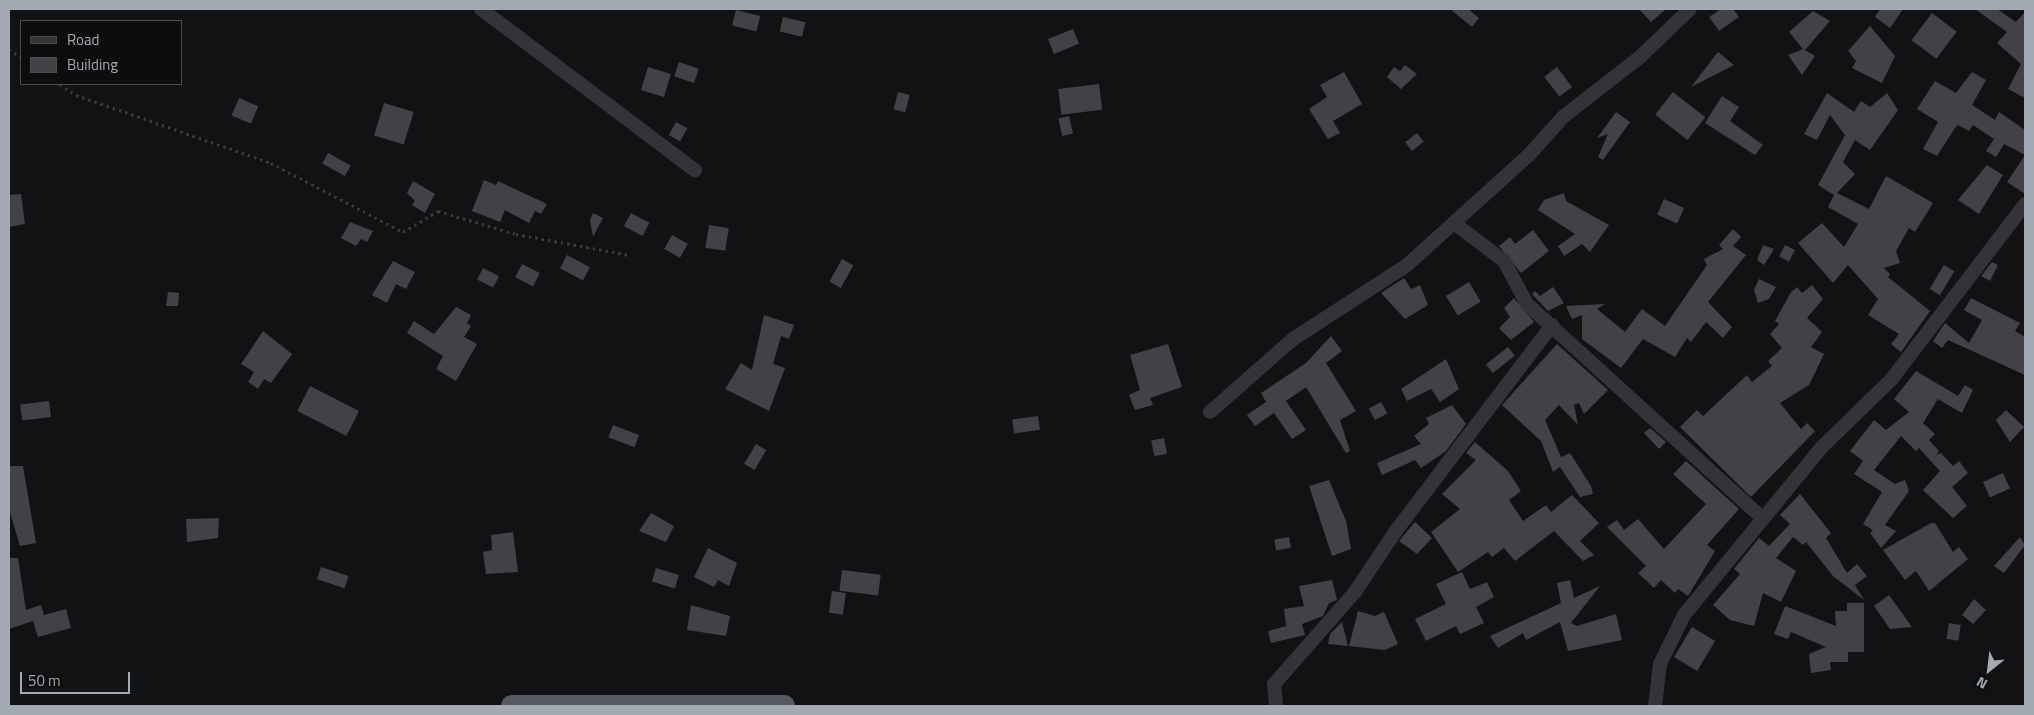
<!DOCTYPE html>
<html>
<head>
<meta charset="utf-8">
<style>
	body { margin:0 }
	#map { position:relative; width:2034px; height:715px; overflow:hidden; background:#111213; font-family:"Titillium Web",sans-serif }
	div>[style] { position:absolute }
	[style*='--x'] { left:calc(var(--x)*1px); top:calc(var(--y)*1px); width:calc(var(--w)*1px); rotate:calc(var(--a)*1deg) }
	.building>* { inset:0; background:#404246; transform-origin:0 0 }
	.path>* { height:2.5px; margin-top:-1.25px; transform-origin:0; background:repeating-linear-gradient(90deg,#393b3f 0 2.5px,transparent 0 6.5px) }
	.minor>* { height:14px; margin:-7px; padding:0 7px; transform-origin:7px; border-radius:7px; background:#333438 }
	.trunk>* { height:22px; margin:-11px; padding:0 11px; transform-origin:11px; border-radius:11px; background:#575a60 }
	span { translate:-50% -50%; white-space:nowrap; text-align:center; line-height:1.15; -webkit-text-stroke:4.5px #0d0d0e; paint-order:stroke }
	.frame { position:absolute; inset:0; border:10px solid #a3aab3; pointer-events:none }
	.legend { position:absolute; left:20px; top:20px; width:162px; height:65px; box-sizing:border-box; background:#0d0d0e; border:1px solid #494c50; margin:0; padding:6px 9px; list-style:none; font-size:15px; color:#a3aab3 }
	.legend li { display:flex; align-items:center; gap:10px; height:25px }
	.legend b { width:25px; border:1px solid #494c50 }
	.north { position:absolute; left:1964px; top:645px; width:50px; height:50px; -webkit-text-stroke:4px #0d0d0e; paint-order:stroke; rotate:209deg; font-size:14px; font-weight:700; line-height:20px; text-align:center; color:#a3aab3 }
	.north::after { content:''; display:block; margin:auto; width:18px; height:22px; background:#a3aab3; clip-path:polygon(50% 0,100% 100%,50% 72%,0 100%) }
	.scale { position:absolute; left:20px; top:672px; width:110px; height:22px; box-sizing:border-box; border:2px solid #a3aab3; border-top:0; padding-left:6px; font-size:15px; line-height:18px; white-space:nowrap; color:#a3aab3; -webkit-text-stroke:4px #0d0d0e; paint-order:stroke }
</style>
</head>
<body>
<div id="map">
	<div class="building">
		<div style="clip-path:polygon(1450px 9px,1468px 9px,1479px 18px,1472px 27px)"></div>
		<div style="clip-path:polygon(1639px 9px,1666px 9px,1651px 22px)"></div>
		<div style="clip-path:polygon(1721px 9px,1733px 9px,1739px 17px,1719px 31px,1709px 17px)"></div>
		<div style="clip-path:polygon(1880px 9px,1903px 9px,1890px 28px,1875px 17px)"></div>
		<div style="clip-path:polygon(1975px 9px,1997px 9px,2016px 22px,2025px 12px,2025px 98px,2008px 89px,2021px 64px,1997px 43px,2007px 32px)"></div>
		<div style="left:736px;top:10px;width:25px;height:16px;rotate:14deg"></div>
		<div style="clip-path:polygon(1813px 11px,1830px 21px,1805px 50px,1815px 56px,1802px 75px,1788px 55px,1803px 49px,1789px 32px)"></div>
		<div style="left:1932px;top:13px;width:31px;height:34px;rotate:37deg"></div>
		<div style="left:783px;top:17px;width:23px;height:15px;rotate:13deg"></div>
		<div style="clip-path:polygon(1870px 26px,1895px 56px,1882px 83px,1852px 68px,1856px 61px,1848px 51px)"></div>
		<div style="left:1073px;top:29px;width:16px;height:27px;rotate:68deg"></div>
		<div style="clip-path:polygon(1718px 52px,1734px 65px,1691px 87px)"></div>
		<div style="left:679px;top:62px;width:21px;height:15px;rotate:19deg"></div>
		<div style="clip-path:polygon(1405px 65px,1417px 74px,1401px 89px,1387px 77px,1394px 67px,1400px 71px)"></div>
		<div style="left:648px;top:67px;width:24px;height:24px;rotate:17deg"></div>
		<div style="left:1557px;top:67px;width:25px;height:16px;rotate:53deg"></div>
		<div style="clip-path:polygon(1344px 72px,1362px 104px,1333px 121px,1340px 133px,1328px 139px,1309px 109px,1327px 97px,1320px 85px)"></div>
		<div style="clip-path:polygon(1972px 72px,1986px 80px,1972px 105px,1995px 120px,1999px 112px,2025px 130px,2025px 194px,2007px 182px,2025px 155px,2004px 144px,1996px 157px,1986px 151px,1994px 139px,1973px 125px,1969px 131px,1958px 125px,1955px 128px,1937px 156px,1923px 149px,1938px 122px,1917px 109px,1935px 81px,1956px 93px)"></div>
		<div style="left:1099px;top:84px;width:26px;height:41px;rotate:83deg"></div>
		<div style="left:898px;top:92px;width:12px;height:18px;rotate:14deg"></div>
		<div style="left:1673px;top:92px;width:41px;height:29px;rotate:38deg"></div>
		<div style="clip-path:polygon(1827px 93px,1854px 112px,1861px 101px,1870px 107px,1887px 93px,1898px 110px,1870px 150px,1855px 140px,1843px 162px,1855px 174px,1837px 193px,1869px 209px,1886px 176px,1933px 203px,1915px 232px,1909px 228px,1896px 251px,1900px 263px,1884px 268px,1890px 274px,1888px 277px,1930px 311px,1901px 352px,1891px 344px,1899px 334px,1868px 315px,1878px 299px,1848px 265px,1833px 283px,1798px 243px,1822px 223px,1844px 247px,1858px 224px,1828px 207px,1834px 195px,1818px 185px,1845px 135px,1830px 115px,1817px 140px,1804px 134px)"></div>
		<div style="clip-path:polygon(1722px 96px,1739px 107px,1730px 121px,1763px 145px,1755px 155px,1705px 123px)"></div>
		<div style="left:239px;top:98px;width:21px;height:19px;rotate:23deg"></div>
		<div style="left:384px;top:103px;width:31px;height:34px;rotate:17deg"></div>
		<div style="clip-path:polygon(1616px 112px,1630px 122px,1603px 160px,1598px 157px,1608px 134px,1597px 138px)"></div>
		<div style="left:1069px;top:116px;width:18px;height:11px;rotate:77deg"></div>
		<div style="left:676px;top:122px;width:13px;height:15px;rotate:29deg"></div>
		<div style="left:1417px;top:133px;width:11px;height:15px;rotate:52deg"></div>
		<div style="left:328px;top:153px;width:26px;height:12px;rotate:29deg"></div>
		<div style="clip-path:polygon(1987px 165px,2003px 175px,1979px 214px,1958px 200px)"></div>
		<div style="clip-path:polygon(484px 180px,496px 185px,498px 181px,547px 204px,541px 214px,535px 211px,529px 223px,505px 210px,500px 222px,472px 211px)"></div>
		<div style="clip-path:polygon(413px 181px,435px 194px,425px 213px,412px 205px,415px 201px,407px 193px)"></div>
		<div style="clip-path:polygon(1564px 193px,1566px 201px,1609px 225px,1590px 252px,1582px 244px,1564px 256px,1558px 246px,1575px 234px,1538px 210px,1544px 200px)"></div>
		<div style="clip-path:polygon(21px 194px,25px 224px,9px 227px,9px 195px)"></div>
		<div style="left:1664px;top:199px;width:22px;height:17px;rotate:24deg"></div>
		<div style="clip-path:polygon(593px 213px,603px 218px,593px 237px,590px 220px)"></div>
		<div style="left:631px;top:213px;width:21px;height:15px;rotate:28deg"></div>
		<div style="clip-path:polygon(350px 222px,373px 231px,367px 242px,361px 239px,356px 246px,341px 238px)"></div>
		<div style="left:709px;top:225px;width:20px;height:23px;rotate:9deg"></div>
		<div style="clip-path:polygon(1733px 229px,1741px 237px,1733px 246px,1746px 255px,1708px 302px,1732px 327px,1723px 338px,1706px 322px,1691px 342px,1687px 338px,1675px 357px,1643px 339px,1621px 368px,1582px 339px,1582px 315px,1572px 319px,1566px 306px,1605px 304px,1597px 309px,1625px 332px,1642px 309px,1665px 326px,1707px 265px,1704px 259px,1723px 249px,1719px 245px)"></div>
		<div style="clip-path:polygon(1533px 230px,1549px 251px,1521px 273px,1499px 246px,1510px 237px,1515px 244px)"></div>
		<div style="left:672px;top:235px;width:18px;height:16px;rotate:29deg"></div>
		<div style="clip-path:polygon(1763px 245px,1774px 249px,1764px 265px,1757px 260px)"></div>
		<div style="left:1785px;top:245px;width:11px;height:13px;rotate:27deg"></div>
		<div style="left:567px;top:255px;width:26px;height:15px;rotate:28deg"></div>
		<div style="left:842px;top:259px;width:13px;height:26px;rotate:29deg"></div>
		<div style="clip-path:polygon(393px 261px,415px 272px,406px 289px,396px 284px,387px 303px,372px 295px)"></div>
		<div style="clip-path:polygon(1992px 262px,1998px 265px,1990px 281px,1981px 276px)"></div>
		<div style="left:522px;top:264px;width:20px;height:15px;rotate:27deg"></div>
		<div style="left:1944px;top:265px;width:12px;height:28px;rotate:31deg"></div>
		<div style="left:483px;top:268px;width:18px;height:13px;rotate:27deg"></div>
		<div style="clip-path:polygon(1404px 278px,1411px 289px,1420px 285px,1428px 305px,1405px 319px,1381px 293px)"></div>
		<div style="clip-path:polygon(1759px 279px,1776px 287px,1769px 299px,1758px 303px,1754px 290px)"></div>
		<div style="left:1469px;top:282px;width:23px;height:27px;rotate:59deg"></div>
		<div style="clip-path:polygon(1812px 285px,1823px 299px,1807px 318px,1822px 332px,1811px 347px,1824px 354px,1809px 385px,1780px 403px,1801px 429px,1807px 423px,1815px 431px,1751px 497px,1680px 427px,1697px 410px,1703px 416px,1747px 375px,1752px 382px,1772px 366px,1768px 361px,1782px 348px,1770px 334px,1779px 324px,1775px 321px,1791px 292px,1797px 287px,1802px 293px)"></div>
		<div style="clip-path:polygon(1553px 287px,1564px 303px,1548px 311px,1532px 294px,1535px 291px,1540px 296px)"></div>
		<div style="clip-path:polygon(168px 292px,179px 293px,178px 306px,166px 306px)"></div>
		<div style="clip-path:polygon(1514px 298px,1534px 322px,1511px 340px,1499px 328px,1510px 317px,1504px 308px)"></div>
		<div style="clip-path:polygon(1971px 298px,2020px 323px,2015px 331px,2025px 337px,2025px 375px,1948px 340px,1942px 348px,1933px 341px,1945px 323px,1969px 343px,1982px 320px,1964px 310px)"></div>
		<div style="clip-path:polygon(456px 307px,471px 315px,467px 323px,471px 326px,464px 337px,477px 344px,456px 381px,436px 369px,443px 356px,407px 333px,414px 321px,434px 334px)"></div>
		<div style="clip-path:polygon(764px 315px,794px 325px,789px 339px,781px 336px,773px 364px,785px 368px,769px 411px,725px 389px,741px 363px,752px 370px)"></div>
		<div style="clip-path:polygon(263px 331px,292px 354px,271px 383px,264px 379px,258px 389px,248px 382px,254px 372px,241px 364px)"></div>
		<div style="clip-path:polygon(1331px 336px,1342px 351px,1326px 363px,1356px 411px,1340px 420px,1350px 451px,1346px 453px,1306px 387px,1286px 401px,1306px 430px,1292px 439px,1274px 413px,1255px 426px,1247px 415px,1266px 402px,1261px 393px,1306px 363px)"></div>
		<div style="clip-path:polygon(1168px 344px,1182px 387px,1150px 398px,1153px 405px,1135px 410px,1129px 395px,1140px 390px,1130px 355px)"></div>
		<div style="clip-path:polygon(1557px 344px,1608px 390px,1584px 414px,1579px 403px,1574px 405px,1578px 425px,1559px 405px,1545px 420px,1561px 457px,1570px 453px,1591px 486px,1593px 494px,1580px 497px,1560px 467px,1553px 472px,1541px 441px,1502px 405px)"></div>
		<div style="left:1508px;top:347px;width:11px;height:28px;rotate:52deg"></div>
		<div style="clip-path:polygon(1446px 359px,1459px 389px,1440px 402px,1431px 389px,1407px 401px,1401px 389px)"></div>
		<div style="clip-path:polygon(1916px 371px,1958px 396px,1965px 385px,1973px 390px,1962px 413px,1938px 399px,1923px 423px,1935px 434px,1929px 440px,1939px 451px,1936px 455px,1941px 453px,1953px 466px,1959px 461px,1968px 473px,1952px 487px,1967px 506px,1953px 518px,1923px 490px,1940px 471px,1919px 448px,1916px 451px,1901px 436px,1874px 470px,1895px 484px,1905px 480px,1909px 491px,1885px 525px,1896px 531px,1881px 548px,1870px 533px,1873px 530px,1863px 524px,1882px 492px,1854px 474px,1863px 461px,1850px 451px,1874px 420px,1886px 430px,1909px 412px,1894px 399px)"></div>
		<div style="left:310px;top:386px;width:55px;height:28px;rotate:27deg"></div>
		<div style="left:49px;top:401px;width:16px;height:29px;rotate:83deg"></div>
		<div style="left:1381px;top:402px;width:13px;height:14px;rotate:61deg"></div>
		<div style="clip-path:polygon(1452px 405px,1466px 424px,1446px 451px,1421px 468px,1415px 460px,1382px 475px,1377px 463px,1421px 444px,1414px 436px,1429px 424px,1426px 418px)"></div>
		<div style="clip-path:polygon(2006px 410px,2024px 427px,2010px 442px,1996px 420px)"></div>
		<div style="left:1038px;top:416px;width:14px;height:26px;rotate:82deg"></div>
		<div style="left:613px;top:425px;width:28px;height:13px;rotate:21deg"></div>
		<div style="clip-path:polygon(1650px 428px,1666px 442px,1659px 449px,1644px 433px)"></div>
		<div style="left:1164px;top:438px;width:16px;height:13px;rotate:79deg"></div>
		<div style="clip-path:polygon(1475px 442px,1508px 471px,1521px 491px,1509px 500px,1523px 521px,1546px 505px,1551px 512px,1572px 495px,1599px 523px,1580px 541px,1594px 555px,1583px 561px,1554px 531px,1515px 561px,1504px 548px,1492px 557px,1488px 552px,1458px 572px,1431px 532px,1460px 509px,1442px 494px,1476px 460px,1466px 453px)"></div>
		<div style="left:756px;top:444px;width:12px;height:23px;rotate:31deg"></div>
		<div style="clip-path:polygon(1686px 461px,1739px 509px,1707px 545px,1715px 551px,1688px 596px,1678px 589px,1675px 593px,1661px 580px,1654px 588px,1638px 573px,1646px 566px,1607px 527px,1617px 520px,1624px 530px,1638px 519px,1664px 549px,1706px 504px,1673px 474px)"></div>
		<div style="clip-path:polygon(9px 466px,23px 466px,36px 543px,20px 546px,9px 509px)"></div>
		<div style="left:2003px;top:473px;width:17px;height:22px;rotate:66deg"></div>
		<div style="clip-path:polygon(1329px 480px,1346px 521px,1351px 549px,1332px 556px,1309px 486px)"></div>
		<div style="clip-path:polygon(1800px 494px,1831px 533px,1826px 538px,1847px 573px,1857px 564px,1867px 576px,1855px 585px,1864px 600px,1833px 576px,1806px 542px,1803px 545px,1793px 537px,1776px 558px,1796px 571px,1781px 602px,1763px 593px,1754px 626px,1730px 620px,1713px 605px,1740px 574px,1734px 569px,1759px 538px,1769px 546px,1790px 524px,1780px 515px)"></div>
		<div style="clip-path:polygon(651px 513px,674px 526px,666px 542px,639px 531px)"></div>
		<div style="clip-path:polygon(219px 518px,218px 538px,187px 542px,186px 519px)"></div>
		<div style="clip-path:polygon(1415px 522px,1432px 538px,1417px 554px,1399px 541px)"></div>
		<div style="clip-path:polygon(1931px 523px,1935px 523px,1953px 552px,1959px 547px,1968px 559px,1929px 591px,1916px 571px,1905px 580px,1883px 550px)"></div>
		<div style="clip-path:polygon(513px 532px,518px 572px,486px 574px,483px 552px,492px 550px,491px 535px)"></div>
		<div style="left:1289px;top:537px;width:11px;height:15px;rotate:80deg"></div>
		<div style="clip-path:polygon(2020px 537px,2025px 545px,2004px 573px,1994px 566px)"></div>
		<div style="clip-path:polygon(708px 548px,737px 563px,729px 586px,718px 580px,714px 587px,694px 577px)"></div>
		<div style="clip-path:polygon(9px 558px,18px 558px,26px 610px,41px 605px,44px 615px,66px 609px,71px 628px,38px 637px,33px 621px,9px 629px)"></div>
		<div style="left:321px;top:567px;width:29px;height:13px;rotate:18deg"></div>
		<div style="left:656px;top:568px;width:24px;height:14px;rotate:17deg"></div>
		<div style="left:842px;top:570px;width:39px;height:21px;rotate:7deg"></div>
		<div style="clip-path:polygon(1462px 572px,1470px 589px,1487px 582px,1494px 597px,1476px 607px,1484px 623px,1460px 634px,1456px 626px,1426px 641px,1415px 619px,1446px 604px,1436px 584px)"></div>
		<div style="clip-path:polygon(1332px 580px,1337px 600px,1329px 603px,1323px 616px,1302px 624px,1305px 635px,1271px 643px,1268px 631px,1286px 626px,1284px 609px,1304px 606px,1299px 586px)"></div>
		<div style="clip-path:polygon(1570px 580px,1574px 598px,1600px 586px,1571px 623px,1577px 626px,1616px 614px,1622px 640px,1568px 651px,1560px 622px,1526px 640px,1523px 633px,1498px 648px,1490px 636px,1561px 603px,1557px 583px)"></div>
		<div style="left:832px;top:591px;width:14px;height:22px;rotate:8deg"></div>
		<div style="clip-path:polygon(1889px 595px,1912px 627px,1890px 629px,1874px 606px)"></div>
		<div style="clip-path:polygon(1974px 599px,1986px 610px,1973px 624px,1962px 615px)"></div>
		<div style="clip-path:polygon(1847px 603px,1864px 603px,1864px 652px,1848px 652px,1848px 662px,1830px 662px,1831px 670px,1811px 673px,1809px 654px,1826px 647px,1791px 632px,1788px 639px,1774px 634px,1785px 606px,1836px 626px,1835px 611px,1847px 611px)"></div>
		<div style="clip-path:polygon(691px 605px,730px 616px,726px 636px,687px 630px)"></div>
		<div style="clip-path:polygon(1358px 611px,1375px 616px,1384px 612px,1398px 644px,1385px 650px,1349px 646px)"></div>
		<div style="clip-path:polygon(1342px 622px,1348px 646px,1328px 644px,1330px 634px)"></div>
		<div style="left:1949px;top:623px;width:12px;height:16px;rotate:9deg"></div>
		<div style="left:1692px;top:627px;width:27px;height:35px;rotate:31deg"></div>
	</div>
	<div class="path">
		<div style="--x:9;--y:49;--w:14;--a:34"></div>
		<div style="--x:60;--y:84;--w:19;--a:35"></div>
		<div style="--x:76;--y:95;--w:207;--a:19.2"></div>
		<div style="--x:271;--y:163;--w:149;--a:27.6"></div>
		<div style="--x:403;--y:232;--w:41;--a:-31"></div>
		<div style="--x:438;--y:211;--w:81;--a:16.4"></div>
		<div style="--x:516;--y:234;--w:115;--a:10.5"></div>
	</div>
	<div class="minor">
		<div style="--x:481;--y:9;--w:268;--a:37"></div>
		<div style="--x:1454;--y:223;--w:63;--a:37.2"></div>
		<div style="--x:1504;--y:261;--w:49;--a:61.9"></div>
		<div style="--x:1527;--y:304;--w:319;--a:42.3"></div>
		<div style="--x:1210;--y:412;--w:111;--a:-41.3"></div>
		<div style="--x:1293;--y:339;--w:135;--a:-32.9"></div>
		<div style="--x:1406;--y:266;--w:166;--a:-42.1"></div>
		<div style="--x:1529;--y:155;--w:51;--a:-48.2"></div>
		<div style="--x:1563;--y:117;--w:98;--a:-37.9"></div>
		<div style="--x:1640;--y:57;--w:69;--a:-43.8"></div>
		<div style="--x:1276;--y:706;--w:22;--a:-95"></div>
		<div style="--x:1274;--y:684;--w:123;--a:-48.6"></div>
		<div style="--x:1355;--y:592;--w:72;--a:-56.3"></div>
		<div style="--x:1395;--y:532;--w:260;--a:-52.8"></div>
		<div style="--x:1655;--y:706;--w:42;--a:-83.2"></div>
		<div style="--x:1660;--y:664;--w:55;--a:-63.9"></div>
		<div style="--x:1684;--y:615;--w:217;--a:-50.6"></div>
		<div style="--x:1822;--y:447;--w:96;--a:-44.2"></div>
		<div style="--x:1891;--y:380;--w:221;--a:-52.7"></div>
	</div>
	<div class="trunk">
		<div style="--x:512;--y:706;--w:272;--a:0"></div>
	</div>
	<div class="frame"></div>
	<ul class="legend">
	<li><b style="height:6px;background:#333438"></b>Road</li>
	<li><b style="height:14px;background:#404246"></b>Building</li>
	</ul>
	<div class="north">N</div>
	<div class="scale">50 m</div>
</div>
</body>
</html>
